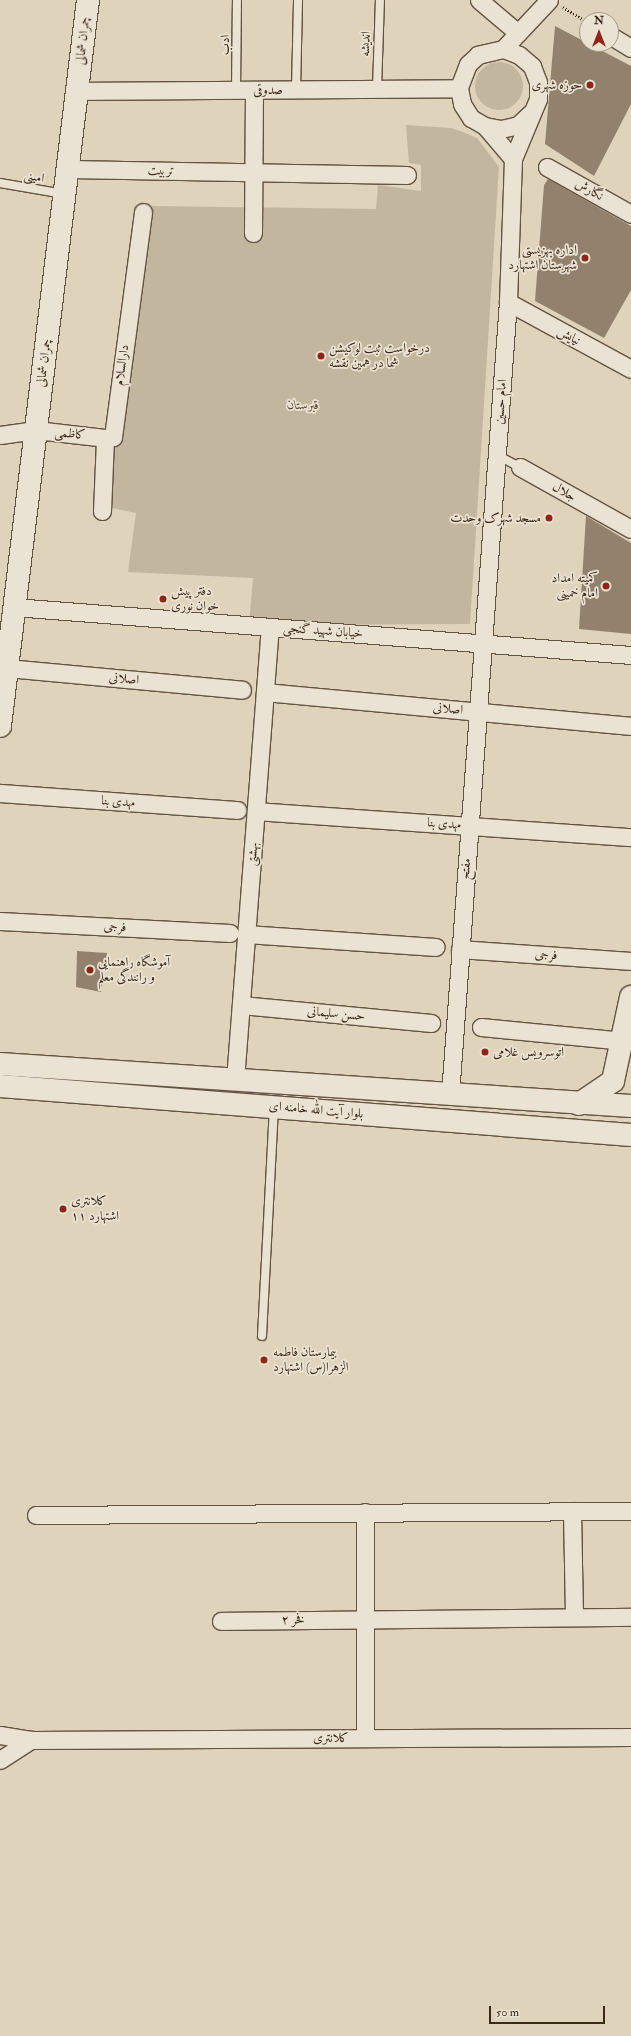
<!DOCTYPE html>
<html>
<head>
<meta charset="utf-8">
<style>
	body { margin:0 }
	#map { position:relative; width:631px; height:2036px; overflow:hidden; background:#dfd3bb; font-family:"IM FELL Double Pica",Amiri,serif }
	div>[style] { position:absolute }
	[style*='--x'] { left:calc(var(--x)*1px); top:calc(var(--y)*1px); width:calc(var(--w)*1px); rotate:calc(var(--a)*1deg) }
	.green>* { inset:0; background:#c3b69f }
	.round { border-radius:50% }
	.building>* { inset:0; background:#91816d }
	.path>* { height:2.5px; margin-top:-1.25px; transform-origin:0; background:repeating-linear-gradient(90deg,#3c2818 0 1px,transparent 0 3px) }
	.roads { filter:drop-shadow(1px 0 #655341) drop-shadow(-1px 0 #655341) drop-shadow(0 1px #655341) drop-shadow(0 -1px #655341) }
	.lane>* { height:8px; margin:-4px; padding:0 4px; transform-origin:4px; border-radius:4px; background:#eae2d3 }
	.street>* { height:17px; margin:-8.5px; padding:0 8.5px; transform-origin:8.5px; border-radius:8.5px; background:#eae2d3 }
	.secondary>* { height:22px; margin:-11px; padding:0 11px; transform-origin:11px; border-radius:11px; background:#eae2d3 }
	.dots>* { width:11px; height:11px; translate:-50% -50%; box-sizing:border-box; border:2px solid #eae2d3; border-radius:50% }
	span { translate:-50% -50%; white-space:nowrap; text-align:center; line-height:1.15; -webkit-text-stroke:3.5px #eae2d3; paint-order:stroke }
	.street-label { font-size:13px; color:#3c2818 }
	.poi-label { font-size:13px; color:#3c2818 }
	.right { translate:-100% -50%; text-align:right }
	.left { translate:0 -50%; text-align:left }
	.park-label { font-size:13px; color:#574433; font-style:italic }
	.north { position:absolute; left:579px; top:12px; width:40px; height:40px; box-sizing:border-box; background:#eae2d3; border:1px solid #a49888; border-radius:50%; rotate:0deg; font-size:11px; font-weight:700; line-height:16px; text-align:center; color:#3c2818 }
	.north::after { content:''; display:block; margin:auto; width:14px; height:18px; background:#8f2418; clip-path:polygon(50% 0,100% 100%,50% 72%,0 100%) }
	.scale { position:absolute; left:489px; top:2006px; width:116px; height:18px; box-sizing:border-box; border:2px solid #3c2818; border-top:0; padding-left:5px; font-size:12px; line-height:14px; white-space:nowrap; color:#3c2818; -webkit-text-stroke:3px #eae2d3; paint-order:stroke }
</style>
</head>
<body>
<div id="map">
	<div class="green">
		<div class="round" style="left:475px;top:62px;width:48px;height:48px"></div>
		<div style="clip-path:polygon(406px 125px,451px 128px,463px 132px,477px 138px,499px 167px,470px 624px,249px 625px,253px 578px,128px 572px,136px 513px,112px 508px,114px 448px,152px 206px,376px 209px,378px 185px,421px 191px,421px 165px,409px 163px)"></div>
	</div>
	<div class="building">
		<div style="clip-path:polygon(555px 26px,631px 66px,631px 104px,594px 176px,545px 144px)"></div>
		<div style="clip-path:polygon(548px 179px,631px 226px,631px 290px,604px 338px,535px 301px,544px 185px)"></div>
		<div style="clip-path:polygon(586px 516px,631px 543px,631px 634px,579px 629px)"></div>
		<div style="clip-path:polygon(77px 951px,107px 953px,101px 992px,76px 987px)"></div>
	</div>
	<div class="path">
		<div style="--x:563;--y:7;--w:28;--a:32"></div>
	</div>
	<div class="roads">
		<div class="lane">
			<div style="--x:377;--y:89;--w:89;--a:-88.1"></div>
			<div style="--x:296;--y:90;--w:90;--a:-88.7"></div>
			<div style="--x:236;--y:91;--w:91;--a:-89.4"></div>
			<div style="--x:0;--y:183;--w:65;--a:9.8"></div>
			<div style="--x:497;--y:455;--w:26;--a:28"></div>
			<div style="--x:262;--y:1336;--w:229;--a:-87"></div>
		</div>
		<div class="street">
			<div style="--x:479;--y:0;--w:51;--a:40.2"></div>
			<div style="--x:611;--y:36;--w:23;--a:31"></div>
			<div style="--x:503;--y:49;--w:67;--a:-46.8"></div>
			<div style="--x:77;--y:91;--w:382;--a:-0.4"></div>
			<div style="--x:485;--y:126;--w:43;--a:49.7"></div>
			<div style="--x:547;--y:167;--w:96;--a:29.2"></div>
			<div style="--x:68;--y:169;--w:339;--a:1"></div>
			<div style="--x:253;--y:233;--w:143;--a:-89.6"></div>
			<div style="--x:508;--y:302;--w:140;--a:28.6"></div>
			<div style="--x:0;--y:435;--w:36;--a:-8"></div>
			<div style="--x:36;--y:430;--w:69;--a:6.6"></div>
			<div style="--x:520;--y:467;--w:127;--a:29.2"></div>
			<div style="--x:102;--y:511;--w:73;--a:-87.6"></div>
			<div style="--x:105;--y:438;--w:8;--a:-7"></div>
			<div style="--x:113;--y:437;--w:227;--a:-82.4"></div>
			<div style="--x:14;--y:607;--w:619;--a:4.45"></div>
			<div style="--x:7;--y:668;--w:236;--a:5.3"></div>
			<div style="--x:265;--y:692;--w:368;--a:5.3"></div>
			<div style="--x:0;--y:793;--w:238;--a:4.1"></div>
			<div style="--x:256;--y:811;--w:376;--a:4"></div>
			<div style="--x:0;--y:921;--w:230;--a:3"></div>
			<div style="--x:246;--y:934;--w:190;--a:3.9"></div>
			<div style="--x:460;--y:949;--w:171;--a:4"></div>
			<div style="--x:241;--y:1005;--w:191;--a:5.4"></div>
			<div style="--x:481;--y:1027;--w:144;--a:5.6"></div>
			<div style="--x:235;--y:1080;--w:454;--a:-85.6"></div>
			<div style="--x:450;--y:1095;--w:795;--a:-85.82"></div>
			<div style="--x:508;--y:302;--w:143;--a:-88"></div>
			<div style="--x:513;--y:159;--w:65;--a:-67.4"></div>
			<div style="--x:538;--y:99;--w:17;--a:-90"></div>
			<div style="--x:538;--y:82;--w:17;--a:-111"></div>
			<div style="--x:532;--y:66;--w:17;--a:-140"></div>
			<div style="--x:519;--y:55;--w:17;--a:-159"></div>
			<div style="--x:503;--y:49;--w:26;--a:167"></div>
			<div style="--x:478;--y:55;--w:13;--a:138"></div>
			<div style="--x:468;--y:64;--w:26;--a:111"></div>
			<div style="--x:459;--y:88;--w:16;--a:79"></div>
			<div style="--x:462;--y:104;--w:17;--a:57"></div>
			<div style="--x:471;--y:118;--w:16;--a:30"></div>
			<div style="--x:485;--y:126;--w:16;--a:11"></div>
			<div style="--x:501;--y:129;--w:17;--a:-13"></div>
			<div style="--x:518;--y:125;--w:16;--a:-43"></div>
			<div style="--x:572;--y:1511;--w:106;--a:88.9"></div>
			<div style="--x:365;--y:1512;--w:226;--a:90"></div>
			<div style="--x:36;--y:1515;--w:595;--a:-0.39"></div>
			<div style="--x:221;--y:1621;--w:410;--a:-0.6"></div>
			<div style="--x:0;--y:1735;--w:31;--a:9"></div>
			<div style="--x:31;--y:1740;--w:600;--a:-0.29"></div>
			<div style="--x:0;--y:1760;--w:37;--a:-33"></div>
		</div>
		<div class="secondary">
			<div style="--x:0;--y:726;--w:731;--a:-83.09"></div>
			<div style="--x:0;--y:1064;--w:632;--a:3.81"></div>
			<div style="--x:0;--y:1086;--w:633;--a:4.44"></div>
			<div style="--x:579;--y:1104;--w:41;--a:-34.1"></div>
			<div style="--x:613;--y:1081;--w:86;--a:-77.9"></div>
		</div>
	</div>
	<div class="dots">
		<div style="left:590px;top:85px;background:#8f2418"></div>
		<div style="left:585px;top:258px;background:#8f2418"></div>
		<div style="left:321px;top:356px;background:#8f2418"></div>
		<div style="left:549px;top:518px;background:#8f2418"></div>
		<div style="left:606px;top:586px;background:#8f2418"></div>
		<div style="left:163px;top:599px;background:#8f2418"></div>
		<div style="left:90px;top:970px;background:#8f2418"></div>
		<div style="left:485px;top:1052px;background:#8f2418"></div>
		<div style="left:63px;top:1209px;background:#8f2418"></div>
		<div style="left:264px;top:1360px;background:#8f2418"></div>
	</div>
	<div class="street-label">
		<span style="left:83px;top:41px;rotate:-83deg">چمران شمالی</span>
		<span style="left:366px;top:44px;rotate:-88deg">اندیشه</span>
		<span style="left:225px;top:45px;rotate:-90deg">ادب</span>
		<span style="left:268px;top:90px">صدوقی</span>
		<span style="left:161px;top:171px;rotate:1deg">تربیت</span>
		<span style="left:34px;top:177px;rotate:10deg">امینی</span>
		<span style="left:589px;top:190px;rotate:29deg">نگارش</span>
		<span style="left:569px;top:336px;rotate:29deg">نیایش</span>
		<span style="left:44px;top:363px;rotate:-83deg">چمران شمالی</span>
		<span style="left:122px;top:365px;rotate:-82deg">دارالسلام</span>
		<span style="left:501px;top:402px;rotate:-86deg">امام حسین</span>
		<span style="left:70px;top:434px;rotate:6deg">کاظمی</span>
		<span style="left:564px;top:492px;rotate:29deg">جلال</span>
		<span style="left:323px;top:631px;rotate:4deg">خیابان شهید گنجی</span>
		<span style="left:124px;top:679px;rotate:5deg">اصلانی</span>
		<span style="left:448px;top:709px;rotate:5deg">اصلانی</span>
		<span style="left:118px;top:802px;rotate:4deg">مهدی بنا</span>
		<span style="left:444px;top:824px;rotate:4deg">مهدی بنا</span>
		<span style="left:253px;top:854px;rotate:-85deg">بهشتی</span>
		<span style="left:466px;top:869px;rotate:-86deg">مفتح</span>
		<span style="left:115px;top:927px;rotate:3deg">فرجی</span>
		<span style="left:546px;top:955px;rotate:4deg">فرجی</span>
		<span style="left:336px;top:1014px;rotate:5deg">حسن سلیمانی</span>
		<span style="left:316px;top:1110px;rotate:5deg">بلوار آیت الله خامنه ای</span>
		<span style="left:293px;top:1620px;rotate:-1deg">فخر ۲</span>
		<span style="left:331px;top:1738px">کلانتری</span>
	</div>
	<div class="poi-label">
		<span class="right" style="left:582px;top:85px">حوزه شهری</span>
		<span class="right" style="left:577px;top:258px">اداره بهزیستی<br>شهرستان اشتهارد</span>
		<span class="left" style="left:329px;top:356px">درخواست ثبت لوکیشن<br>شما در همین نقشه</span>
		<span class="right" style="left:541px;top:518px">مسجد شهرک وحدت</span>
		<span class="right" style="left:598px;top:586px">کمیته امداد<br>امام خمینی</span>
		<span class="left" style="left:171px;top:599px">دفتر پیش<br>خوان نوری</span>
		<span class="left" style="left:98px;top:970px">آموشگاه راهنمایی<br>و رانندگی معلم</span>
		<span class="left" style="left:493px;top:1052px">اتوسرویس غلامی</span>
		<span class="left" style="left:71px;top:1209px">کلانتری<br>۱۱ اشتهارد</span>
		<span class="left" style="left:273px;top:1360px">بیمارستان فاطمه<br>الزهرا(س) اشتهارد</span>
	</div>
	<div class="park-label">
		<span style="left:303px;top:405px">قبرستان</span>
	</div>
	<div class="north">N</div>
	<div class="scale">50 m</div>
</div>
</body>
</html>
